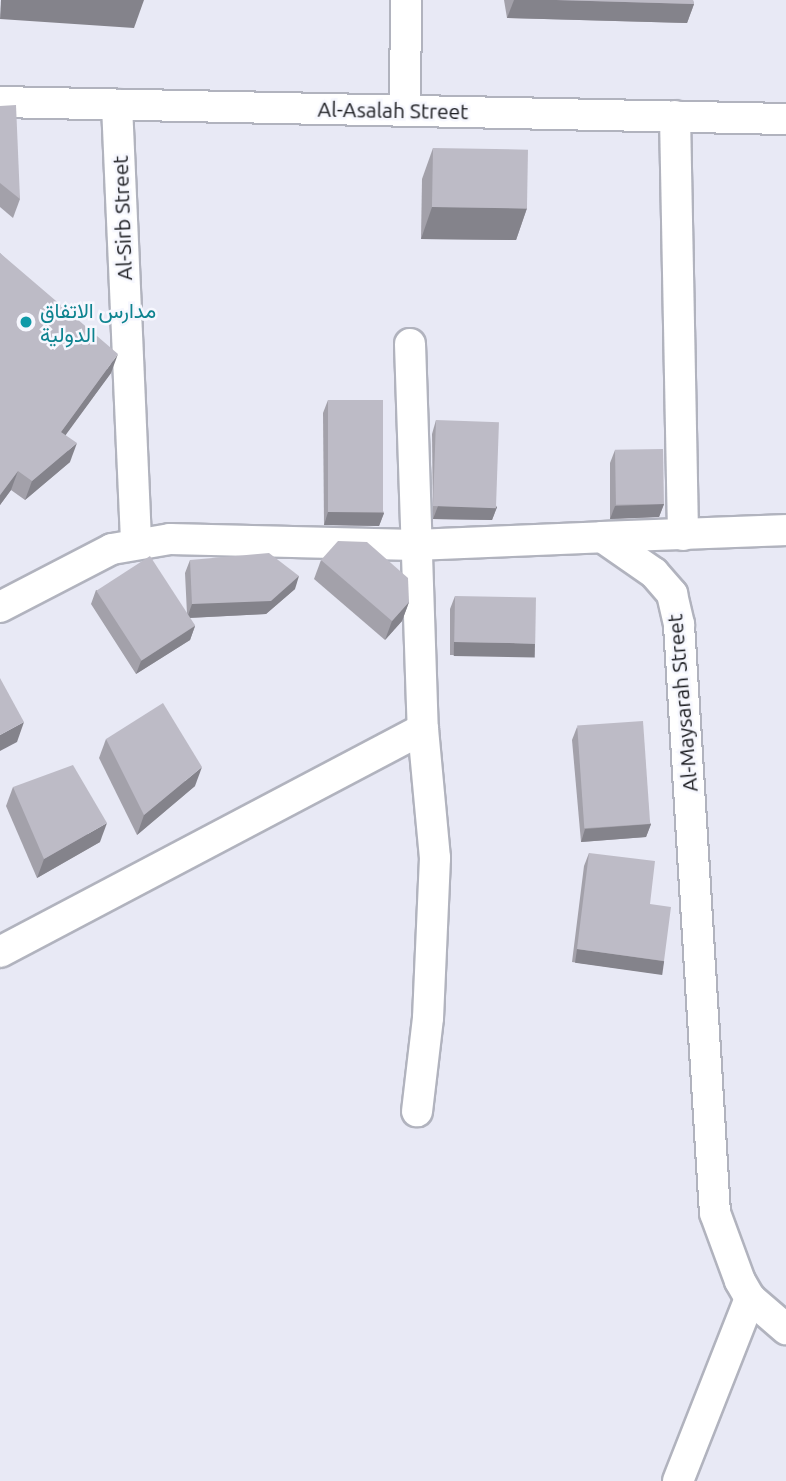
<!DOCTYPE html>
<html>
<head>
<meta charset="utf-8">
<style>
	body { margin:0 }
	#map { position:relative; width:786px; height:1481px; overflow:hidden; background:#e8e9f5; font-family:Ubuntu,Vazirmatn,sans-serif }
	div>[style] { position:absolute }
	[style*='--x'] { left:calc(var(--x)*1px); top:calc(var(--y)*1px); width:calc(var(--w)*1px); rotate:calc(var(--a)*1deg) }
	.roads { filter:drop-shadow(2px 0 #b1b3be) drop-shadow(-2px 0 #b1b3be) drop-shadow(0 2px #b1b3be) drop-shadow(0 -2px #b1b3be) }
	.street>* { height:30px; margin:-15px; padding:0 15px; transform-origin:15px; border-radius:15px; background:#fff }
	.wall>* { inset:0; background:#a3a1aa }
	.shaded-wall>* { inset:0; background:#84838b; transform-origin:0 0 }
	.building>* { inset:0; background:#bdbbc6; transform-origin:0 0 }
	.dots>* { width:19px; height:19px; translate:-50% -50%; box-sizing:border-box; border:4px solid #f6f7fe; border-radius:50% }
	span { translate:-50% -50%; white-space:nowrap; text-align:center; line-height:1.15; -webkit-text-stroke:5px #f6f7fe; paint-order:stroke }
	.street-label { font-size:21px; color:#18191d }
	.culture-label { font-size:21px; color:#0d838f }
	.left { translate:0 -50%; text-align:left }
</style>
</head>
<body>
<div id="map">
	<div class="roads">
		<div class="street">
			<div style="--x:0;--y:102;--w:786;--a:1.24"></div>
			<div style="--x:117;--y:105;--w:437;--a:87.5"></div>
			<div style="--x:405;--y:110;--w:110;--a:-89.5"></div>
			<div style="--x:675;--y:116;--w:419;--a:88.9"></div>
			<div style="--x:410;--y:344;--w:385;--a:88.1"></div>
			<div style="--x:423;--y:729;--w:130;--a:84.7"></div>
			<div style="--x:435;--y:858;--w:160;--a:92.5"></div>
			<div style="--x:428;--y:1018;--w:94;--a:96.7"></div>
			<div style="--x:603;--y:537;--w:183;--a:-2.2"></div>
			<div style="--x:0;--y:607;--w:126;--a:-27.4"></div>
			<div style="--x:112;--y:549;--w:59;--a:-9.8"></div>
			<div style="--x:170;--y:539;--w:245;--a:1.4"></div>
			<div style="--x:415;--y:545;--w:187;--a:-2.4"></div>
			<div style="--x:602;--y:537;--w:63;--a:34.7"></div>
			<div style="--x:654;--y:573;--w:28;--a:49"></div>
			<div style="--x:672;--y:594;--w:32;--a:77"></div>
			<div style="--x:679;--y:625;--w:589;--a:86.5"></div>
			<div style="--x:715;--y:1213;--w:72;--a:69.8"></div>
			<div style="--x:740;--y:1281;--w:20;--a:60"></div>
			<div style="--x:750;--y:1298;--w:48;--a:40.7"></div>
			<div style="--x:0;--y:952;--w:478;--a:-27.8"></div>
			<div style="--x:678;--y:1481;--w:197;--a:-68.5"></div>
		</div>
	</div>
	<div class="wall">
		<div style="clip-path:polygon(504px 0,693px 0,694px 4px,687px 23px,507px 18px)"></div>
		<div style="clip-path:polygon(0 106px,20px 199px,13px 218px,0 207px)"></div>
		<div style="clip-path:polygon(433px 148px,527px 208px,516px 240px,421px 239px,422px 179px)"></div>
		<div style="clip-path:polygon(0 253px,111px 373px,65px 435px,70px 462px,25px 500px,11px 490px,0 505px)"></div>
		<div style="clip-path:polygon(328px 400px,384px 513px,379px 526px,324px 525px,323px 413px)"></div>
		<div style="clip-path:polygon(436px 420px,497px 507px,492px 520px,433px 519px,432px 434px)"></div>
		<div style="clip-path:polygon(615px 450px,664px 504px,659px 517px,610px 519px,610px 463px)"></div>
		<div style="clip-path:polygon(190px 560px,295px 589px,266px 614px,189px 618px,195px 626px,190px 640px,136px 674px,91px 604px,96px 590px,187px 614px,185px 573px)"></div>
		<div style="clip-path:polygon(321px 560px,409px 602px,402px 621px,385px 640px,314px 579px)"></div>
		<div style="clip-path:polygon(455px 596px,530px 656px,450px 655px,450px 609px)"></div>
		<div style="clip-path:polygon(577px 727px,651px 824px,646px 837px,581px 842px,572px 740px)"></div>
		<div style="clip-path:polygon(106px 739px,195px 786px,137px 835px,99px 758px)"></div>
		<div style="clip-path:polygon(13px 787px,100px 842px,37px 878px,6px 806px)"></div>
		<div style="clip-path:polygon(589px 853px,650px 904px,664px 961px,660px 974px,572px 962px,584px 866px)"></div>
	</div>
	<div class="shaded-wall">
		<div style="clip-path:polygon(1px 0,144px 0,134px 28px,0 19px)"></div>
		<div style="clip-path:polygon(514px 0,556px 0,694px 4px,687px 23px,507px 18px)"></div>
		<div style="clip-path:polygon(432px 207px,527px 208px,516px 240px,421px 239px)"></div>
		<div style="clip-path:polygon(118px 354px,111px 373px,54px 451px,61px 432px)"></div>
		<div style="clip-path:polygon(77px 443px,70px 462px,25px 500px,32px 481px)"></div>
		<div style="clip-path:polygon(18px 471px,11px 490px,0 505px,0 495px)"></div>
		<div style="clip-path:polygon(664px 504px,659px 517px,610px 519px,615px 506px)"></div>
		<div style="clip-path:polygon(438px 506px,497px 507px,492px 520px,433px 519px)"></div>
		<div style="clip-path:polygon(328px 512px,384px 513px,379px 526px,324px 525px)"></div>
		<div style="clip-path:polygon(299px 576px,295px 589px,266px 614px,187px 618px,192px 604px)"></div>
		<div style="clip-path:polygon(409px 602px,402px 621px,385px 640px,392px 621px)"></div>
		<div style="clip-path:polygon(195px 626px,190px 640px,136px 674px,141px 661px)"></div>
		<div style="left:454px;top:642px;width:81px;height:14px;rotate:1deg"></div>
		<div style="clip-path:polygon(24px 722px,17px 742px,0 751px,0 735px)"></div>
		<div style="clip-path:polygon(202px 767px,195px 786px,137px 835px,144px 815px)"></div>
		<div style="clip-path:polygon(107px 823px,100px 842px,37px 878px,44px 859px)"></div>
		<div style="clip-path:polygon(651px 824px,646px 837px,581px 842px,585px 829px)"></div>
		<div style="left:577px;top:949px;width:88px;height:14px;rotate:8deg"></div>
	</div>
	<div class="building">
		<div style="clip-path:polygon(556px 0,693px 0,694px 4px)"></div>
		<div style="clip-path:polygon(16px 105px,20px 199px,0 183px,0 106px)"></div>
		<div style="left:433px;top:148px;width:95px;height:59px;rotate:1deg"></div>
		<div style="clip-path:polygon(0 253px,118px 354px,61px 432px,77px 443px,32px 481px,18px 471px,0 495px)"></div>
		<div style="left:328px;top:400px;width:55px;height:112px"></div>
		<div style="left:436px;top:420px;width:63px;height:86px;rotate:2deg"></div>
		<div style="left:663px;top:449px;width:55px;height:48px;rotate:89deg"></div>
		<div style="clip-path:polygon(338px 541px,367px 542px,408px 578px,409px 602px,392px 621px,321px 560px)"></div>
		<div style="clip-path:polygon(269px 553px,299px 576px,271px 601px,192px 604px,190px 560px)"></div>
		<div style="left:150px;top:556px;width:83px;height:64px;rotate:57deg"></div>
		<div style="left:455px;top:596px;width:81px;height:46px;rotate:1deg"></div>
		<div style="clip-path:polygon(0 678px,24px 722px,0 735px)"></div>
		<div style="clip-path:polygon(163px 703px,202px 767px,144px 815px,106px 739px)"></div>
		<div style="left:643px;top:721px;width:103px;height:66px;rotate:86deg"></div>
		<div style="clip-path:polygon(73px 765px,107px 823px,44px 859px,13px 787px)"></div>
		<div style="clip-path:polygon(589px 853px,655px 861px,650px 904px,671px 907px,664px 961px,577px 949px)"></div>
	</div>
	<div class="dots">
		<div style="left:26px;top:322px;background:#0f9aa8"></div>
	</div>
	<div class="street-label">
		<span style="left:393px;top:110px;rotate:1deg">Al-Asalah Street</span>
		<span style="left:122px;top:218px;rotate:-92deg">Al-Sirb Street</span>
		<span style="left:682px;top:703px;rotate:-95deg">Al-Maysarah Street</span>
	</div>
	<div class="culture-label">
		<span class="left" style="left:40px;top:322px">مدارس الاتفاق<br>الدولية</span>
	</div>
</div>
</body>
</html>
